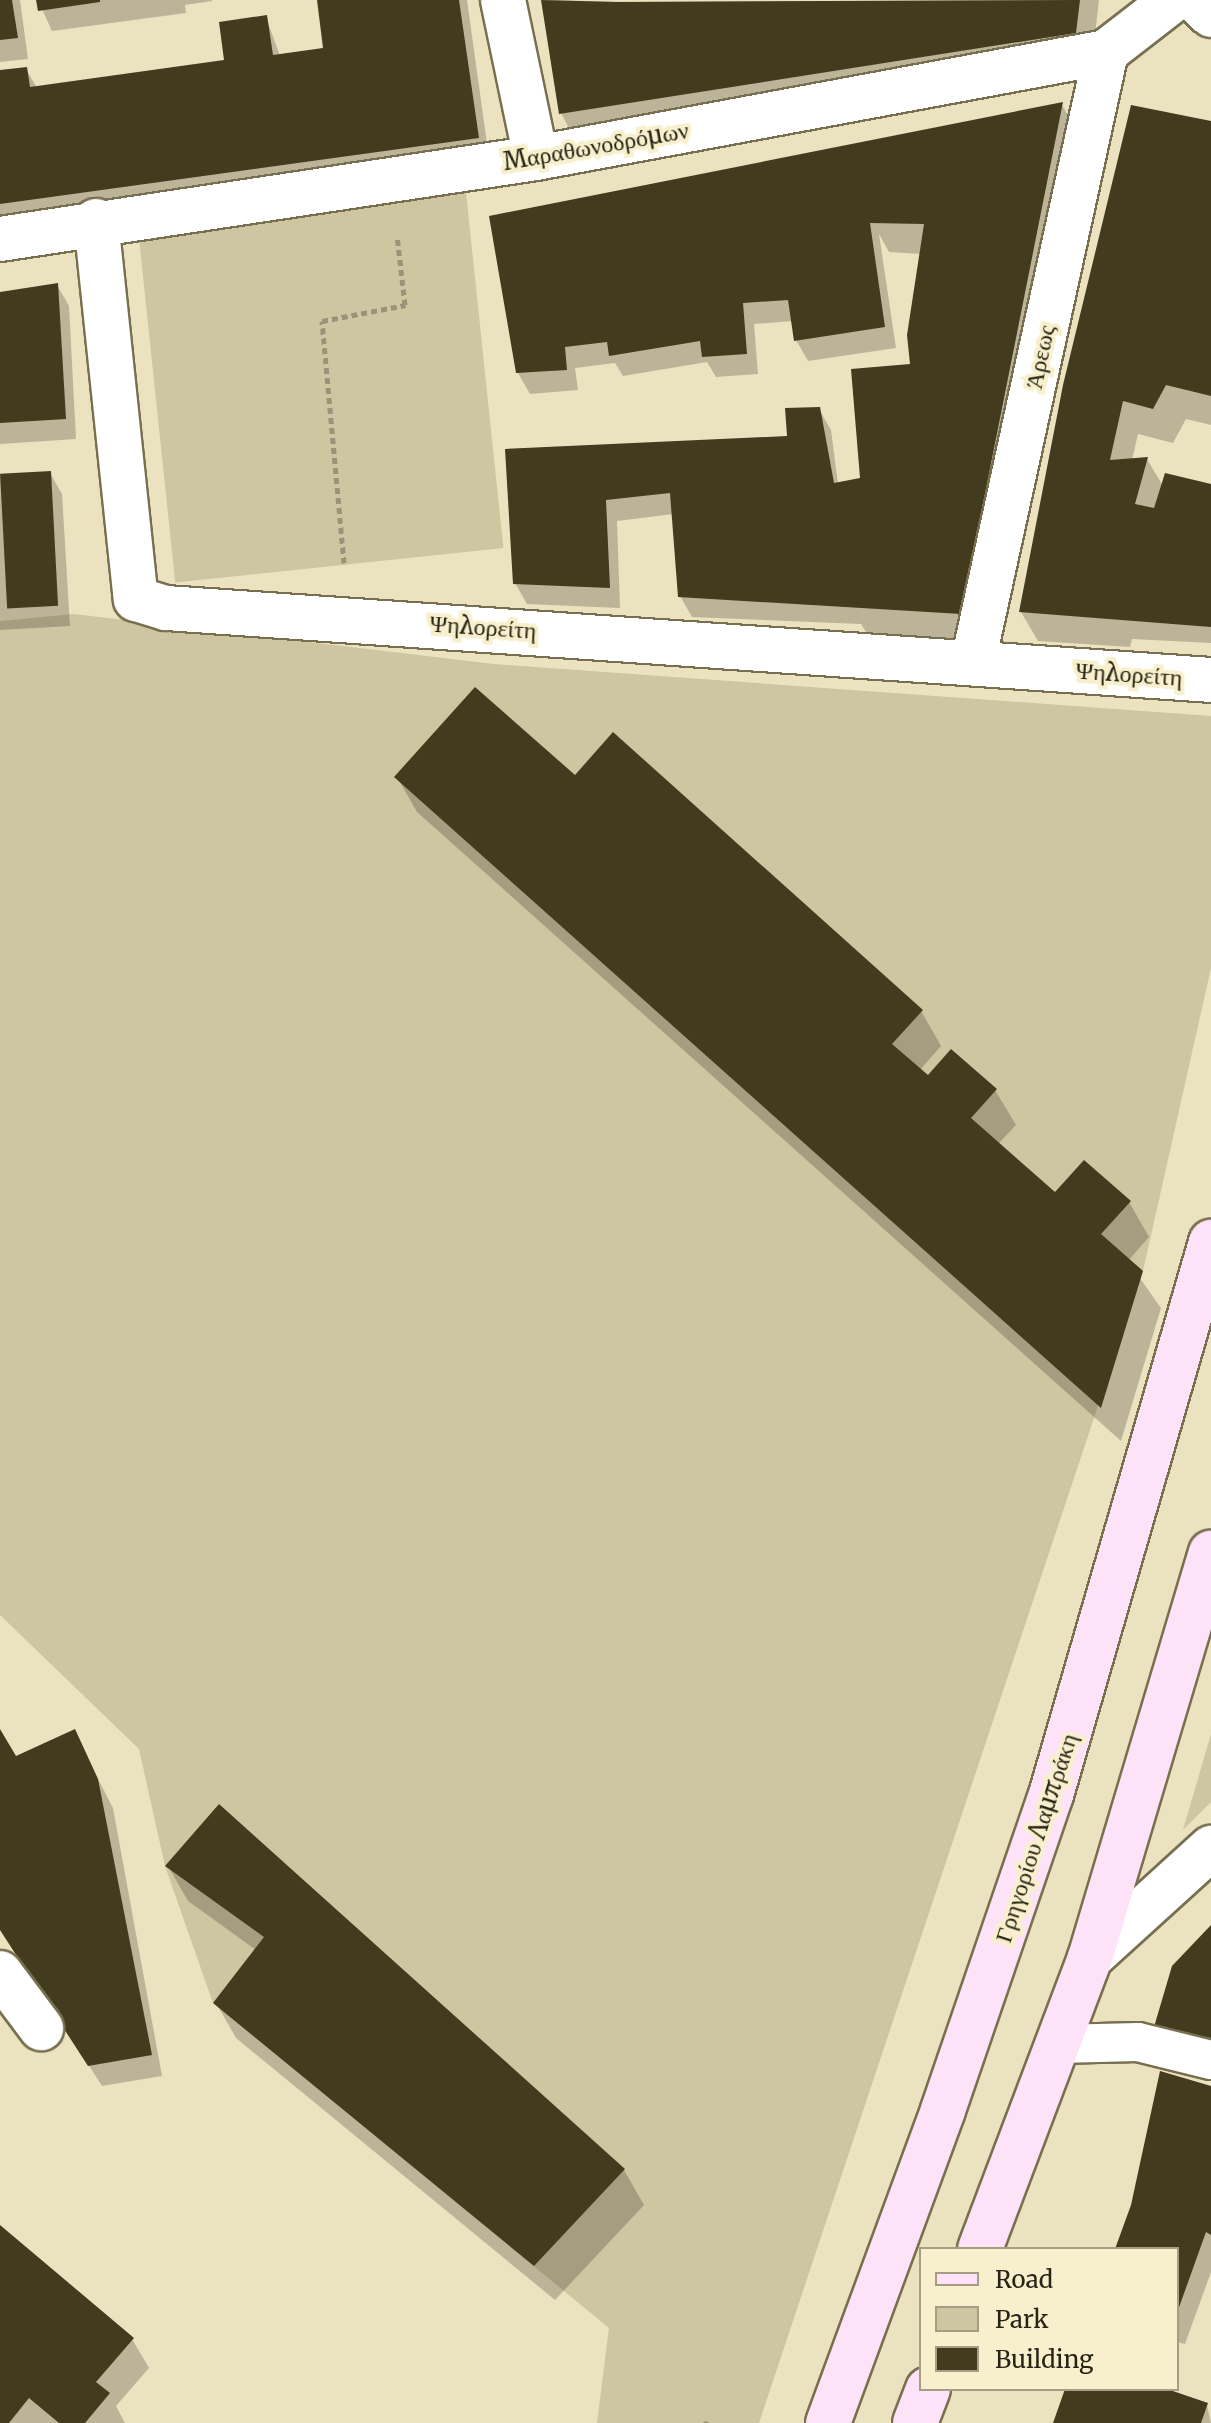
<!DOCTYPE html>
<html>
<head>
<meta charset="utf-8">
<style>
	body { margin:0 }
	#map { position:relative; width:1211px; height:2423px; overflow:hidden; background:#ebe2bf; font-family:Merriweather,serif }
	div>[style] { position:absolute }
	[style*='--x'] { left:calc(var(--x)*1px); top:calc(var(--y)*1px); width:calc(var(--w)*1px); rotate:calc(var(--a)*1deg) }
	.green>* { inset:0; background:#cec5a1; transform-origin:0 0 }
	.shadow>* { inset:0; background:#0003 }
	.building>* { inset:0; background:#423b1d; transform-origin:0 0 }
	.path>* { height:5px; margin-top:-2.5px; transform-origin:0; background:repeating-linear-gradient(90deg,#9a9379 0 6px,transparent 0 10px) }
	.roads { filter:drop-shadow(2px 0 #776f4f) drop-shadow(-2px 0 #776f4f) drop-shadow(0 2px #776f4f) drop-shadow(0 -2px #776f4f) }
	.lane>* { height:38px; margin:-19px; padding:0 19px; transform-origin:19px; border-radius:19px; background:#fff }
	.street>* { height:44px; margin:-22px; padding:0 22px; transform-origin:22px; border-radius:22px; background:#fff }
	.secondary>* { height:44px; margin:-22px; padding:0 22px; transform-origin:22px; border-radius:22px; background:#fee2f7 }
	span { translate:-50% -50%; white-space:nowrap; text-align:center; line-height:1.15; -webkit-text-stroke:8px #f8f0cc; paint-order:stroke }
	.street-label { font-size:24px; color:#272417 }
	.legend { position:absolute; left:919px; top:2247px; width:260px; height:144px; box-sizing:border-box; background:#f8f0cc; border:2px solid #a49e84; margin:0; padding:10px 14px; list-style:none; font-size:24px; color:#272417 }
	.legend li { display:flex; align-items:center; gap:16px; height:40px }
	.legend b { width:40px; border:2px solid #a49e84 }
</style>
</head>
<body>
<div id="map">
	<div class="green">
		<div style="left:466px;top:192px;width:358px;height:330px;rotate:84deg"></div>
		<div style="clip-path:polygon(74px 614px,494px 664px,1211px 716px,1211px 968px,1143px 1271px,759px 2423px,597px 2423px,609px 2328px,213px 2003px,165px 1866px,139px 1749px,0 1615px,0 621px)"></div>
		<div style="clip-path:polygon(1211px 1734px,1211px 1802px,1183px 1830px)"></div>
	</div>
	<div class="shadow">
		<div style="clip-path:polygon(0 0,20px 0,28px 59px,0 62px)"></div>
		<div style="clip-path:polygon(38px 0,212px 0,212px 1px,185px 5px,186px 13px,52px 31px)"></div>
		<div style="clip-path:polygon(319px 0,467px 0,489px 158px,0 226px,0 72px,26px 69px,37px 88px,226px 62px,266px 17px,280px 56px,326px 50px)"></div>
		<div style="clip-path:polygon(544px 0,625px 2px,1099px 0,1092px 62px,572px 134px,561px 113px)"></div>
		<div style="clip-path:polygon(1062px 105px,1079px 133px,977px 642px,866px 632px,861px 624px,692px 617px,680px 596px,674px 514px,617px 521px,620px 608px,527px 604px,515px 583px,507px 451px,789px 438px,819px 409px,831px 430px,838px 484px,862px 480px,913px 366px,921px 254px,889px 252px,879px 234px,896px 348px,808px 361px,796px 340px,793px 321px,754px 324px,758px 374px,716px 377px,707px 362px,623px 376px,615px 363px,575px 368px,578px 390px,530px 394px,518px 373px,492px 218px)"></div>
		<div style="clip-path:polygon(1211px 123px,1211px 425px,1186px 419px,1173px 443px,1138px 434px,1132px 460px,1147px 459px,1163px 486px,1211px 486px,1211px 643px,1132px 639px,1130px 647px,1038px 641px,1021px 612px)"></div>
		<div style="clip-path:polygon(57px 285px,69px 306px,76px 439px,0 444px,0 294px)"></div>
		<div style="clip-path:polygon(50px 473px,62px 494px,70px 626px,0 630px,0 476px)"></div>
		<div style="clip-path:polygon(397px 777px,575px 778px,921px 1011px,941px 1046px,919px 1071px,928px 1078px,995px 1090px,1016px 1125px,998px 1144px,1055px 1195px,1129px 1202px,1149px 1237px,1128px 1261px,1161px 1308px,1121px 1441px,417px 812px)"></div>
		<div style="clip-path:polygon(74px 1732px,113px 1808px,162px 2076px,102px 2086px,0 1926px,0 1733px,15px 1759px)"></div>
		<div style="clip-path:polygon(168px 1866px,624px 2170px,644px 2205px,555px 2300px,236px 2038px,216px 2003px,256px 1950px,188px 1901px)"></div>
		<div style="clip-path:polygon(1211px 1928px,1211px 2055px,1156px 2027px)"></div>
		<div style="clip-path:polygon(1211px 2088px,1211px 2272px,1185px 2344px,1177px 2342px,1177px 2249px,1117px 2249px)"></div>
		<div style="clip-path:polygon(0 2228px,132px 2339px,149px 2368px,116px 2406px,125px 2423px,0 2423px)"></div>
		<div style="clip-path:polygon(1067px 2389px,1161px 2389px,1207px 2405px,1211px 2423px,1055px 2423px)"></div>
	</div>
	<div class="building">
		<div style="clip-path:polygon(0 0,12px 0,18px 38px,0 40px)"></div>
		<div style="clip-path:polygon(36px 0,100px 0,100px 2px,38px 11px)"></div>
		<div style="clip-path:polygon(317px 0,459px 0,479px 138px,0 204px,0 70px,27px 67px,30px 87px,224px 60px,219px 22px,267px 15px,273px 55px,323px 48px)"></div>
		<div style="clip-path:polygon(541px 0,616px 2px,1080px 0,1076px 33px,559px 114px)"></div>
		<div style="clip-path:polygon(1063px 102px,961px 614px,678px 597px,670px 493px,606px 500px,610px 588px,513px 584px,505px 449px,787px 436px,785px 408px,820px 407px,834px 483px,860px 478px,851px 369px,910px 364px,907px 335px,924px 224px,870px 223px,885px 327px,794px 341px,788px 300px,743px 303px,747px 354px,702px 357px,700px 341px,609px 356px,607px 342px,565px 347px,567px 370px,516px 373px,489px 216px)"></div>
		<div style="clip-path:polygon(1131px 105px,1211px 121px,1211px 396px,1166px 385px,1153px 409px,1123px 401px,1110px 460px,1148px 457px,1135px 504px,1154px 508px,1165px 473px,1211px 484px,1211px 627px,1019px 612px,1063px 385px)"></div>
		<div style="clip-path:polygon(58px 283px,66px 419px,0 423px,0 292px)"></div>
		<div style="left:51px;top:471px;width:135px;height:51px;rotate:87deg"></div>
		<div style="clip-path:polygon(475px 687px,575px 775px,613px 732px,923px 1010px,892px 1044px,928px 1075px,951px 1049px,997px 1089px,971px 1118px,1055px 1192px,1084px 1160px,1131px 1201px,1101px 1234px,1143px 1271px,1101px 1408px,394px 777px)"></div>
		<div style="clip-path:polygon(0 1729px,16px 1756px,75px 1729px,98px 1779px,152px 2055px,88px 2066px,0 1930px)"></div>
		<div style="clip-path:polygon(219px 1804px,625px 2169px,534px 2266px,213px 2003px,264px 1937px,165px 1866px)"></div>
		<div style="clip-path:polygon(1211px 1925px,1211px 2038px,1154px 2027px,1172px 1966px)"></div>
		<div style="clip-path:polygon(1160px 2071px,1211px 2086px,1211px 2235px,1206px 2232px,1177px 2313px,1177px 2249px,1115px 2249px,1131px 2205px)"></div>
		<div style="clip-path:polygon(0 2225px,134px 2338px,96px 2382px,110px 2393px,85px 2423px,59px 2423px,29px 2398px,9px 2423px,0 2423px)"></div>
		<div style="clip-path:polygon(1065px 2389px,1167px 2389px,1208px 2403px,1201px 2423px,1053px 2423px)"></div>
	</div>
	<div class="path">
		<div style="--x:344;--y:563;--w:243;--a:-95.2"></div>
		<div style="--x:322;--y:321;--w:85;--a:-10.9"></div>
		<div style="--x:405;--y:305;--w:70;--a:-96.5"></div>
		<div style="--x:706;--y:2423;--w:2;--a:-90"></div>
	</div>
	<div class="roads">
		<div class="lane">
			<div style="--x:1058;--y:2044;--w:80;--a:-1.4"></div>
			<div style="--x:1138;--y:2042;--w:75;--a:13.9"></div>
		</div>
		<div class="street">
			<div style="--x:503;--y:0;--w:161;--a:78.2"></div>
			<div style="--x:1195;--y:0;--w:22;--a:43"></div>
			<div style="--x:96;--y:221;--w:380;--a:84"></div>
			<div style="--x:136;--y:599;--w:31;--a:17"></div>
			<div style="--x:166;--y:608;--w:1047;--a:3.94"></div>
			<div style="--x:0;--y:239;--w:542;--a:-8.59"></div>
			<div style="--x:536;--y:158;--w:580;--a:-10.53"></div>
			<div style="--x:1106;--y:52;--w:85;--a:-37.8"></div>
			<div style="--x:973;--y:662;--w:624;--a:-77.7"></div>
			<div style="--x:1090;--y:1958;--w:164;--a:-42.3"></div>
			<div style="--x:0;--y:1973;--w:69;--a:53.3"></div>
		</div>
		<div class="secondary">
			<div style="--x:980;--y:2249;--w:311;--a:-69.3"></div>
			<div style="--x:1090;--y:1958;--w:423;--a:-73.4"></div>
			<div style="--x:828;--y:2423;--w:333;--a:-69.8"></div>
			<div style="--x:943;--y:2110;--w:333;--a:-71.1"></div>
			<div style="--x:1051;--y:1795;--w:576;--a:-73.86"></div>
			<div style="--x:915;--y:2423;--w:36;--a:-69"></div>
		</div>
	</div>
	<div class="street-label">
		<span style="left:596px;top:146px;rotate:-10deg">Μαραθωνοδρόμων</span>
		<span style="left:1040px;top:357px;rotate:-78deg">Άρεως</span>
		<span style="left:483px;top:627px;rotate:4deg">Ψηλορείτη</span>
		<span style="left:1129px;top:674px;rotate:4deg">Ψηλορείτη</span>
		<span style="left:1036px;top:1838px;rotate:-72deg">Γρηγορίου Λαμπράκη</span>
	</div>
	<ul class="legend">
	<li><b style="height:10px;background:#fee2f7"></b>Road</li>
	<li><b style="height:22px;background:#cec5a1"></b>Park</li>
	<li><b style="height:22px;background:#423b1d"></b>Building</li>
	</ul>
</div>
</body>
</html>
